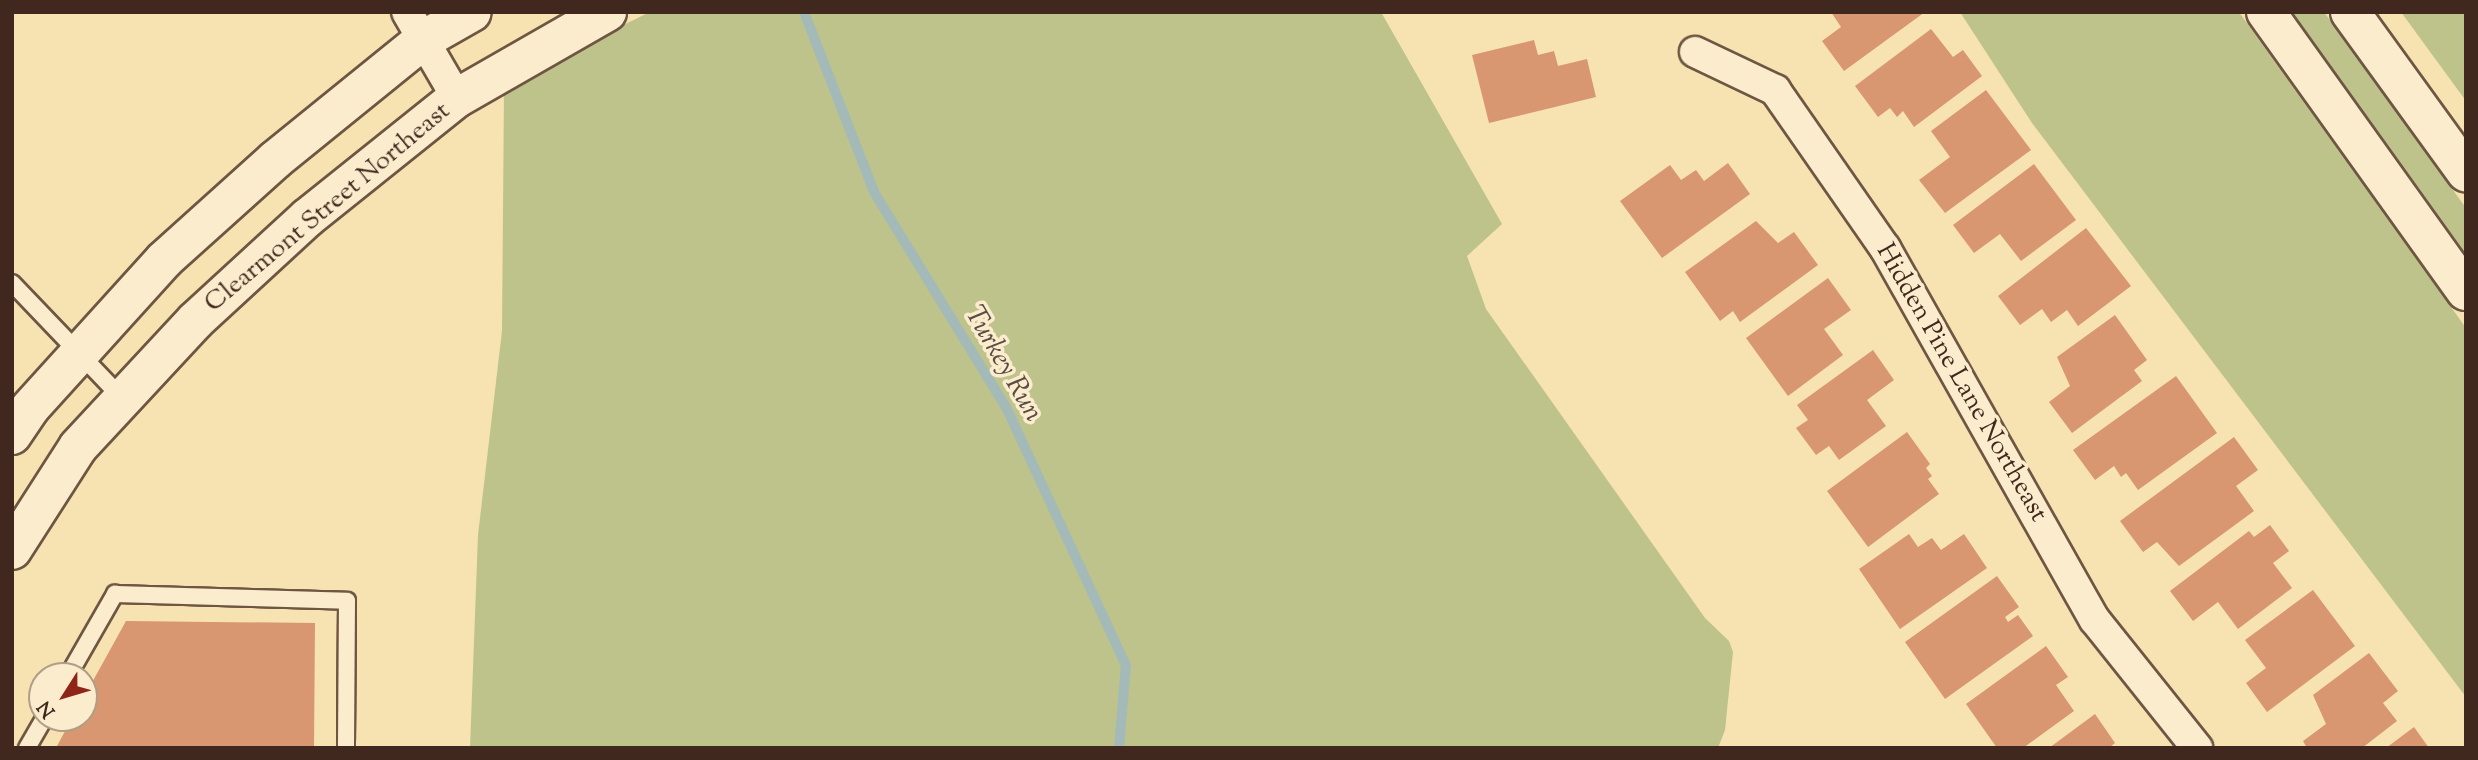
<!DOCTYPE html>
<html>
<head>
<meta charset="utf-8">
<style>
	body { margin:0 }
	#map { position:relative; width:2478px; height:760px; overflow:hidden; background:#f7e2b1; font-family:"Sorts Mill Goudy",serif }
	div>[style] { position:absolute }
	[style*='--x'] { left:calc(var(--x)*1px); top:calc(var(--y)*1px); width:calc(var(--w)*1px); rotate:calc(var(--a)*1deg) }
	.green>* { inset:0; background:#bdc38b }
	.stream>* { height:10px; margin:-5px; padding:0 5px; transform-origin:5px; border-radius:5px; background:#a4bab8 }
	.building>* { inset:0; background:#d89770 }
	.roads { filter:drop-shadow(2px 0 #6e5643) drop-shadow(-2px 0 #6e5643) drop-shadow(0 2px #6e5643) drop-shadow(0 -2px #6e5643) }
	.lane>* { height:16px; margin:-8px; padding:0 8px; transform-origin:8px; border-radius:8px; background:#faeccc }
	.street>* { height:30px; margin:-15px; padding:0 15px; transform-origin:15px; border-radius:15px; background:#faeccc }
	.secondary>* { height:38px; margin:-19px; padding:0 19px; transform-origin:19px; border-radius:19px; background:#faeccc }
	span { translate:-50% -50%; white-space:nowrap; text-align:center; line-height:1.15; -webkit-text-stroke:7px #faeccc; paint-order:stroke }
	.street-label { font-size:26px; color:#40281e }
	.water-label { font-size:28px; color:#594c44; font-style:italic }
	.frame { position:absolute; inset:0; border:14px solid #40281e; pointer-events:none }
	.north { position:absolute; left:28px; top:662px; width:70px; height:70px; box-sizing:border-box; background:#faeccc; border:2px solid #b09e86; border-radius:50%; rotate:233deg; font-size:19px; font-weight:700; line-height:28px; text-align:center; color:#40281e }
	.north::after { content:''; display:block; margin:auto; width:24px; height:32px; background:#8f2418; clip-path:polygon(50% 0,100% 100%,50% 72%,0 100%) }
</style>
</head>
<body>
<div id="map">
	<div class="green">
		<div style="clip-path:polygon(650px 12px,1381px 12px,1502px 224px,1467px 256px,1486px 309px,1705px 618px,1729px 641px,1733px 652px,1725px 730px,1718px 748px,470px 748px,478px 535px,502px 331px,504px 91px,568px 52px)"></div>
		<div style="clip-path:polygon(1960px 12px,2239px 12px,2466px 328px,2466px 697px,2032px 123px)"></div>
		<div style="clip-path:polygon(2292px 12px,2324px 12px,2466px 208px,2466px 254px)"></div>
		<div style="clip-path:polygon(2401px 12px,2466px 12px,2466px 101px)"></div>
	</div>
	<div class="stream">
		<div style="--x:804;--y:12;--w:193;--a:68.7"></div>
		<div style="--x:874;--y:192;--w:252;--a:58.5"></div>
		<div style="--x:1006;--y:407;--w:285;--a:65.1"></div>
		<div style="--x:1126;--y:665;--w:83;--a:94.8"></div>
	</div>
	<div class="building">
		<div style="clip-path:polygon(1831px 12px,1925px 12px,1844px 71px,1822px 41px,1841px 27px)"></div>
		<div style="clip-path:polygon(1931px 29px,1953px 57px,1963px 50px,1982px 76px,1914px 127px,1903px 111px,1897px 117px,1890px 108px,1878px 117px,1855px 86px)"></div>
		<div style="clip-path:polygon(1534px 40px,1538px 55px,1554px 51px,1558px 66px,1587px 59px,1596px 97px,1489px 123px,1472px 55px)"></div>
		<div style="clip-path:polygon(1986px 90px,2031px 150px,1945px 213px,1919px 180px,1950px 157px,1931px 131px)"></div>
		<div style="clip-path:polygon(1728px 163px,1750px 194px,1662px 258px,1620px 201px,1670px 165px,1681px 180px,1696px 170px,1704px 181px)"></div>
		<div style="clip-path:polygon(2034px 164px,2076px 220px,2021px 261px,2000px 234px,1974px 253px,1953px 225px)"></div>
		<div style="clip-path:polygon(1756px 221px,1778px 243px,1794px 232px,1818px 265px,1740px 322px,1733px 311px,1720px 321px,1685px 272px)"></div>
		<div style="clip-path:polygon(2086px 228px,2131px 286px,2078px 326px,2067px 310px,2051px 322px,2042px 309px,2020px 325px,1998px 296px)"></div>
		<div style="clip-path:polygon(1828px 278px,1851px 310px,1824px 329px,1843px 355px,1788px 396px,1746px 338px)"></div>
		<div style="clip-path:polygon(2115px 315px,2147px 360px,2134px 370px,2142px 381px,2072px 433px,2049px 402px,2070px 386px,2057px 357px)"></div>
		<div style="clip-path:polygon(1873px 350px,1894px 380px,1867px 400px,1886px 426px,1839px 460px,1829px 446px,1816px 455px,1796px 428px,1808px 420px,1797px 405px)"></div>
		<div style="clip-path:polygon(2176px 376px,2217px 433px,2138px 490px,2126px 473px,2121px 477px,2114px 466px,2095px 480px,2073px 450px)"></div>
		<div style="clip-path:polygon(1907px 432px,1930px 464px,1926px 468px,1932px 476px,1928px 479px,1939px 494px,1868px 547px,1827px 491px)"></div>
		<div style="clip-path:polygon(2234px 437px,2258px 470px,2236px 486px,2254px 511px,2179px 566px,2157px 542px,2143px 552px,2120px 521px)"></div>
		<div style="clip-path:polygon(2270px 525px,2289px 551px,2273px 563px,2292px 588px,2238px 629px,2218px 602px,2193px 621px,2170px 591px,2249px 531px,2254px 537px)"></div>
		<div style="clip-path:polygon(1909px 534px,1918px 547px,1932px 538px,1941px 550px,1964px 534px,1987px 568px,1900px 629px,1859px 569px)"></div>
		<div style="clip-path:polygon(1997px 576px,2019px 607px,2005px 617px,2008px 622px,2018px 615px,2033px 636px,1945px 699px,1905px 642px)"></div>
		<div style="clip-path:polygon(2313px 590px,2355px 646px,2267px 712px,2246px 683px,2266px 668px,2245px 640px)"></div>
		<div style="clip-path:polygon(126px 621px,315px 623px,314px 748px,56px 748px,72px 718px,84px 718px,84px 697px)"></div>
		<div style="clip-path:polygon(2046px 646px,2068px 677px,2056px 685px,2074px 711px,2023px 748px,1997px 748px,1966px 704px)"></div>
		<div style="clip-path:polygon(2369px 653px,2398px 691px,2383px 703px,2397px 721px,2362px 748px,2307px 748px,2303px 741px,2326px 724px,2313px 695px)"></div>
		<div style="clip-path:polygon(2095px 714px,2115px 743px,2109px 748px,2049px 748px)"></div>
		<div style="clip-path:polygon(2414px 727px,2429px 748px,2386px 748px)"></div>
	</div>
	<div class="roads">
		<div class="lane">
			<div style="--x:12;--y:283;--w:161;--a:46.3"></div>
			<div style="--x:68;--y:676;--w:95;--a:-60.2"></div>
			<div style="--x:115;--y:594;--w:232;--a:1.7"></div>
			<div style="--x:347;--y:601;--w:147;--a:90.4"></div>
			<div style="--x:27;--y:748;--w:34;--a:-60"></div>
		</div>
		<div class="street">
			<div style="--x:407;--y:12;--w:99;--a:59.8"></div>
			<div style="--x:1695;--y:52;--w:89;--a:25.4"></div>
			<div style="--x:1775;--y:90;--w:193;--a:55.2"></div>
			<div style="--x:1885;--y:248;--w:427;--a:60.6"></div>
			<div style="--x:2095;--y:620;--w:164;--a:51.4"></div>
		</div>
		<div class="secondary">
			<div style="--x:2266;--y:12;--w:343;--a:54.4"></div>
			<div style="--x:2350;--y:12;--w:198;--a:54.1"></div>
			<div style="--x:12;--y:435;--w:32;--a:-56"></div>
			<div style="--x:30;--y:408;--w:200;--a:-47.8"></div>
			<div style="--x:164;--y:260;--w:149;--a:-42"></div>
			<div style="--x:275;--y:160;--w:191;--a:-39"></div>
			<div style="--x:423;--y:40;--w:56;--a:-29.7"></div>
			<div style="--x:12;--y:550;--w:122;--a:-57.3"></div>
			<div style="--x:78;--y:447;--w:172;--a:-47.1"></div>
			<div style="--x:195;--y:321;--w:152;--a:-42.6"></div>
			<div style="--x:307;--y:218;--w:192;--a:-38.7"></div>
			<div style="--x:457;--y:98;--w:173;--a:-29.8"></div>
		</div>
	</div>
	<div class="street-label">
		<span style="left:328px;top:208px;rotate:-40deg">Clearmont Street Northeast</span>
		<span style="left:1961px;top:383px;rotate:60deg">Hidden Pine Lane Northeast</span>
	</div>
	<div class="water-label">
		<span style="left:1003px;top:364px;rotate:60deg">Turkey Run</span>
	</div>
	<div class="frame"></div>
	<div class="north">N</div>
</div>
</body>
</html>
